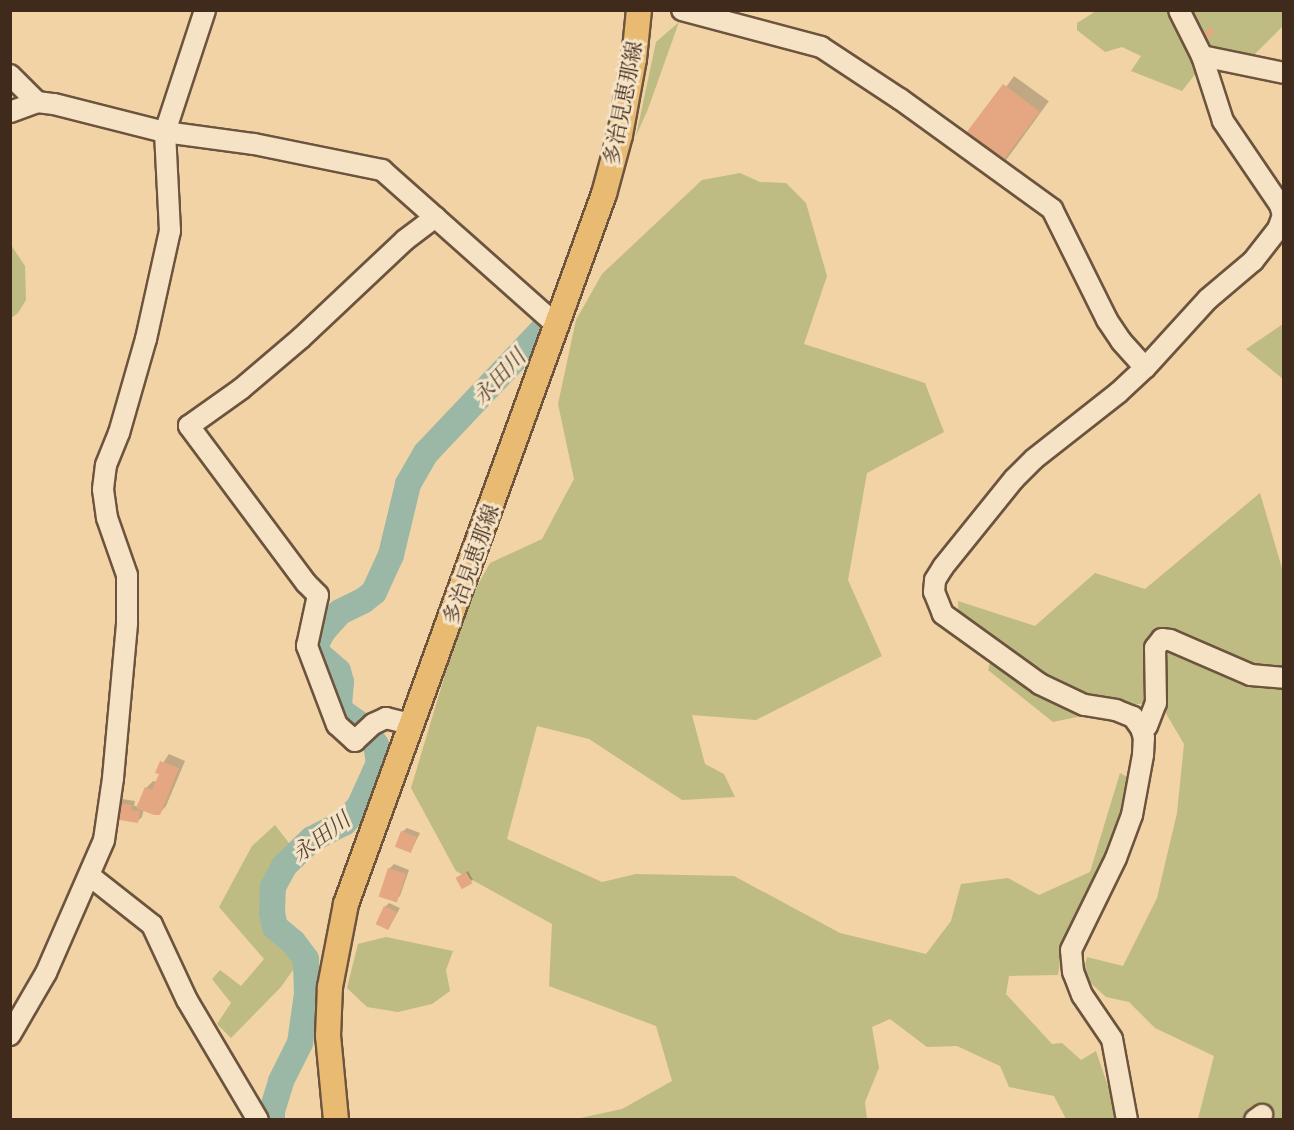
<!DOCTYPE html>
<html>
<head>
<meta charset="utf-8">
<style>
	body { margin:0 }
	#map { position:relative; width:1294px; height:1130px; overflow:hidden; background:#f1d3a5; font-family:"Gentium Book Plus","Noto Serif JP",serif }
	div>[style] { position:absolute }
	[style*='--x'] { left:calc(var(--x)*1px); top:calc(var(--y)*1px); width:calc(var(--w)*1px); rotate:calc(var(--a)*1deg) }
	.green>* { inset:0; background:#bebb83 }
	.shadow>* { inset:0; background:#0003; transform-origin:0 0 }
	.river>* { height:26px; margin:-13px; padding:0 13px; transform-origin:13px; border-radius:13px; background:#9bb8a7 }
	.building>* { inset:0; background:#e4a782; transform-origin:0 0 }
	.roads { filter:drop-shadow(2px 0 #6c543e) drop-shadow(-2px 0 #6c543e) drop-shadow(0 2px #6c543e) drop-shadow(0 -2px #6c543e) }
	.minor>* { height:20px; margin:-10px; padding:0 10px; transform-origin:10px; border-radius:10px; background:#f6e2c4 }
	.major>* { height:24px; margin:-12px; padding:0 12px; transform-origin:12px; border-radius:12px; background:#e8ba72 }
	span { translate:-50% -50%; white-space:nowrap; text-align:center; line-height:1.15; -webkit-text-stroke:6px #f6e2c4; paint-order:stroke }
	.street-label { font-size:21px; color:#3f2a1c }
	.water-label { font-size:22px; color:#514638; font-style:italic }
	.frame { position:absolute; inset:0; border:12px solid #3f2a1c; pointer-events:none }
</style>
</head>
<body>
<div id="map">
	<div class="green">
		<div style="clip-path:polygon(1096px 11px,1283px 11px,1283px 26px,1252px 57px,1220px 55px,1196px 73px,1182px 91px,1131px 71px,1141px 56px,1122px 47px,1105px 52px,1077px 30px,1077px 23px)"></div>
		<div style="clip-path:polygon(679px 22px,648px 109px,636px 136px,656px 42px)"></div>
		<div style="clip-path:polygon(740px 173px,760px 182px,786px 183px,806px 203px,827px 276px,804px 344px,925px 383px,944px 432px,867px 473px,848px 580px,882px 656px,756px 720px,692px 715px,705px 764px,724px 774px,735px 797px,682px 800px,589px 739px,537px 726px,507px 839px,602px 882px,636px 874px,734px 876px,840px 933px,926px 954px,951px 921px,961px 884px,1008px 878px,1039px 895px,1090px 872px,1120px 773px,1134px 781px,1093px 892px,1062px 947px,1058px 975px,1009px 976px,1006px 994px,1052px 1044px,1062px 1043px,1081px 1060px,1096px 1051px,1119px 1119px,1066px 1119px,1054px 1096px,1009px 1087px,1000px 1066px,957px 1046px,927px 1047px,890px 1019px,872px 1027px,879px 1068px,865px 1102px,867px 1119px,576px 1119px,622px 1109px,672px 1081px,656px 1026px,549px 986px,552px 924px,456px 871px,411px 788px,465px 608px,490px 563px,542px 539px,574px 479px,558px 404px,576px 320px,602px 274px,702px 180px)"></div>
		<div style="clip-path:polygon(11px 245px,25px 266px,26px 300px,18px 313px,11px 318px)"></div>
		<div style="clip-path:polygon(1283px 324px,1283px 379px,1246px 349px)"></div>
		<div style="clip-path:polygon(1260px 493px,1284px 575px,1283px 1119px,1198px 1119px,1214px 1056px,1155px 1028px,1129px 1002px,1106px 997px,1083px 976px,1087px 957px,1123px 966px,1157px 898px,1177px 813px,1184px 744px,1158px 700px,1053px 722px,988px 670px,994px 647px,959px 622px,958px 601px,1035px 626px,1095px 573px,1145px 589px)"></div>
		<div style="clip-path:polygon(275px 825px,292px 847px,267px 885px,264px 908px,269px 932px,298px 963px,281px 987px,231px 1038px,217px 1024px,231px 1003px,212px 979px,220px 970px,241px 986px,264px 959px,219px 907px,252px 846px)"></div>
		<div style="clip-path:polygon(386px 937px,453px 951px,446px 970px,450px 991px,432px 1004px,398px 1012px,367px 1007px,347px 988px,358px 944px)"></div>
	</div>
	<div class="shadow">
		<div style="left:1014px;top:76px;width:43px;height:73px;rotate:36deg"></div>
		<div style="clip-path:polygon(169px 754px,185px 761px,166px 806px,159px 814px,144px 809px,142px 817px,138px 821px,118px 804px,122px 799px,135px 801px,134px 806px,138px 806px,146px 788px,153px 781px,157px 782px,161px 774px,157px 772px)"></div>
		<div style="clip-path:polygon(407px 828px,420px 833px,411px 851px,402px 832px)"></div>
		<div style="clip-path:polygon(394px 864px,409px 870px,400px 896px,395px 900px,389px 869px)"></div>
		<div style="clip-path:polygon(468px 871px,473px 880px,471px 881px,459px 876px)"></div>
		<div style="clip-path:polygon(389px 903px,400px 908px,389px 928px,385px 907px)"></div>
	</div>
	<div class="river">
		<div style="--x:272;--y:1120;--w:9;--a:-90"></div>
		<div style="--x:272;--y:1111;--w:31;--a:-73"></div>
		<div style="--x:281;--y:1081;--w:42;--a:-63.4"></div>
		<div style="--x:300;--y:1043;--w:49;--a:-81.9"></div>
		<div style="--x:307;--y:994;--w:35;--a:-92"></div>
		<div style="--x:306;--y:959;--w:21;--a:-127"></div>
		<div style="--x:293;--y:942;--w:23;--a:-140"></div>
		<div style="--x:275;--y:927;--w:14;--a:-102"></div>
		<div style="--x:272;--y:913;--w:26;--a:-88"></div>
		<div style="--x:273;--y:887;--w:24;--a:-62"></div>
		<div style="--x:284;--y:866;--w:39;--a:-44"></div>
		<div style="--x:312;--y:839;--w:36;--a:-27"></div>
		<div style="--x:344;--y:823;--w:22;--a:-47"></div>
		<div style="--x:359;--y:807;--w:48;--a:-65.6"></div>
		<div style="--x:379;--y:763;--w:18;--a:-99"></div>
		<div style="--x:376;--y:745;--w:24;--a:-126"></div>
		<div style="--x:362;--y:726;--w:24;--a:-145"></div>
		<div style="--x:342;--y:712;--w:8;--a:-113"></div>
		<div style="--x:339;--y:705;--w:23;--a:-85"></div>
		<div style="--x:341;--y:682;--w:11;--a:-105"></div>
		<div style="--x:338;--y:671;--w:29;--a:-139"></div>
		<div style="--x:316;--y:652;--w:10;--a:-84"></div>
		<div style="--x:317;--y:642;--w:13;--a:-61"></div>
		<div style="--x:323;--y:631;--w:25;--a:-48"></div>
		<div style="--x:340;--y:612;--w:25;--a:-26"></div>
		<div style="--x:363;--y:601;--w:14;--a:-39"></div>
		<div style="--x:374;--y:592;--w:41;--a:-65.3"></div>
		<div style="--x:391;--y:555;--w:73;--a:-76.5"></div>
		<div style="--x:408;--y:484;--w:36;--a:-60"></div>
		<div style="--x:426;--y:453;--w:176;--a:-46.6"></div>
	</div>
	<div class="building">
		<div style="clip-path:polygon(1211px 27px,1215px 33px,1207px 38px,1204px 32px)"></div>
		<div style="left:1003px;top:84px;width:46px;height:62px;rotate:37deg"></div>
		<div style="clip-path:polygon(160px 761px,179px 768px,160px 815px,154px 815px,136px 808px,145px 787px,152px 790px,159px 774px,155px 773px)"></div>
		<div style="clip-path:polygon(117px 803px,132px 805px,131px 810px,140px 811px,138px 823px,114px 819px)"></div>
		<div style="left:401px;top:831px;width:17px;height:17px;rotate:21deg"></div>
		<div style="left:388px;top:868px;width:19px;height:30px;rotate:18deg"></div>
		<div style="left:466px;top:872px;width:13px;height:12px;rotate:61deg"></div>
		<div style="left:384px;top:906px;width:14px;height:20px;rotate:25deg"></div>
	</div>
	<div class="roads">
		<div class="minor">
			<div style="--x:682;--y:10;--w:144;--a:14.9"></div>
			<div style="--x:821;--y:47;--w:95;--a:33.4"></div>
			<div style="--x:900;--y:99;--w:188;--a:35.9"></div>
			<div style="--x:1052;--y:209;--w:124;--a:63.6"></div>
			<div style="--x:1107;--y:320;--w:25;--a:56"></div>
			<div style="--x:1121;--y:341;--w:36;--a:48"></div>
			<div style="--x:1202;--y:56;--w:84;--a:11.7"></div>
			<div style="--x:10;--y:75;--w:38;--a:45"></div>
			<div style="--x:10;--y:112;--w:29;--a:-20"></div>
			<div style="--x:37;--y:102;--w:17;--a:7"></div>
			<div style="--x:54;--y:104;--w:114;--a:14.2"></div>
			<div style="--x:165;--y:132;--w:90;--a:7.7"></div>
			<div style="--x:254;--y:144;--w:131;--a:11.5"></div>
			<div style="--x:382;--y:170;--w:235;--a:41.6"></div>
			<div style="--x:410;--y:724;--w:25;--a:-166"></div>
			<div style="--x:386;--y:718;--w:14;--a:155"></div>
			<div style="--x:373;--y:724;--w:25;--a:137"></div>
			<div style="--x:355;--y:741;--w:24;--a:-138"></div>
			<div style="--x:337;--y:725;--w:85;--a:-110.8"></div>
			<div style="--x:307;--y:646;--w:52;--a:-77.8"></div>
			<div style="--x:318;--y:595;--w:17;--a:-135"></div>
			<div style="--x:306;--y:583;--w:196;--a:-126.7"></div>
			<div style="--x:189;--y:426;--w:64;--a:-35.4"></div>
			<div style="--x:241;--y:389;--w:79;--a:-40.4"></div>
			<div style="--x:301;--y:338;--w:143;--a:-43.3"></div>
			<div style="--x:405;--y:240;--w:38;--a:-37"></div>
			<div style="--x:1141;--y:728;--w:6;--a:-18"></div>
			<div style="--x:1147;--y:726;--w:25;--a:-69"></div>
			<div style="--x:1156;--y:703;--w:55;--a:-91"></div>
			<div style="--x:1155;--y:648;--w:11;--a:-52"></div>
			<div style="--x:1162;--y:639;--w:8;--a:7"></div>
			<div style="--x:1170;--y:640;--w:88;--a:23.4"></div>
			<div style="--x:1251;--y:675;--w:33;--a:5"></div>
			<div style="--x:90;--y:876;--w:79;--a:38.3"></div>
			<div style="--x:152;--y:925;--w:83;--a:65"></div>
			<div style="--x:187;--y:1000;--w:139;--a:59.4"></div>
			<div style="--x:10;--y:1035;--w:72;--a:-59.9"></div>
			<div style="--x:46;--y:973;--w:145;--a:-66.4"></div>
			<div style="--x:104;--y:840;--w:63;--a:-81.7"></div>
			<div style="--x:113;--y:778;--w:156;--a:-84.8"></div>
			<div style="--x:127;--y:623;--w:48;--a:-90"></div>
			<div style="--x:127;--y:575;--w:60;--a:-109.3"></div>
			<div style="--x:107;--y:518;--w:29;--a:-98"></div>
			<div style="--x:103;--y:489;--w:24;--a:-83"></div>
			<div style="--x:106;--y:465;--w:35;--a:-68"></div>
			<div style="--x:119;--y:433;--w:98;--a:-74"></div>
			<div style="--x:146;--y:339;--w:111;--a:-77.5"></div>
			<div style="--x:170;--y:231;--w:99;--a:-92.9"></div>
			<div style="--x:165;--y:132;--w:128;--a:-71.8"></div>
			<div style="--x:1127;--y:1120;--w:82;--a:-100.5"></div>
			<div style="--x:1112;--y:1039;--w:53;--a:-124.3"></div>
			<div style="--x:1082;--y:995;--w:25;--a:-111"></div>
			<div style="--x:1073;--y:972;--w:22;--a:-95"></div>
			<div style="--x:1071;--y:950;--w:102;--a:-63.9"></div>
			<div style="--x:1116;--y:858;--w:46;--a:-69.6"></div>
			<div style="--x:1132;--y:815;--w:61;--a:-79.6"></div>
			<div style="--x:1143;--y:755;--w:17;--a:-87"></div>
			<div style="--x:1144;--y:738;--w:10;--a:-107"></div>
			<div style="--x:1141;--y:728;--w:14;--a:-126"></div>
			<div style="--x:1133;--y:717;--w:18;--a:-158"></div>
			<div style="--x:1116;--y:710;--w:32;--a:-171"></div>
			<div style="--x:1084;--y:705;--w:49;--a:-154.5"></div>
			<div style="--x:1040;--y:684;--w:120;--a:-144.2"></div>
			<div style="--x:943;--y:614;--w:24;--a:-112"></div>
			<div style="--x:934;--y:592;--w:12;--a:-85"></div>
			<div style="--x:935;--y:580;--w:15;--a:-58"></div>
			<div style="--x:943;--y:567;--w:113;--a:-51.1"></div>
			<div style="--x:1014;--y:479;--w:28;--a:-45"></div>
			<div style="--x:1034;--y:459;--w:107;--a:-38.2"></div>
			<div style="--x:1118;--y:393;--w:37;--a:-43"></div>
			<div style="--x:1145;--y:368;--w:93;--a:-47.6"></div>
			<div style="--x:1208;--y:299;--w:59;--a:-40.2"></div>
			<div style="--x:1253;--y:261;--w:41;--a:-52"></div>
			<div style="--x:1278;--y:229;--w:15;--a:-70"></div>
			<div style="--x:1283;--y:215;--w:10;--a:-107"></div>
			<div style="--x:1280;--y:205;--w:102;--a:-124.2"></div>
			<div style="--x:1223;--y:121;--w:68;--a:-107.9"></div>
			<div style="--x:1202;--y:56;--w:51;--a:-116.6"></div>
			<div style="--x:1255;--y:1120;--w:9;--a:-36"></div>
		</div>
		<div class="major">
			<div style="--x:336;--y:1120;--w:84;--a:-95.4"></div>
			<div style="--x:328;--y:1036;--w:49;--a:-87.7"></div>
			<div style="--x:330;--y:987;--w:85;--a:-79.1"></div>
			<div style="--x:346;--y:904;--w:755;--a:-70.03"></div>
			<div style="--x:604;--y:194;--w:61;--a:-74.8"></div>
			<div style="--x:620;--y:135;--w:77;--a:-79.6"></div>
			<div style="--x:634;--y:59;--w:49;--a:-84.2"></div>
		</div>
	</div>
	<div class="street-label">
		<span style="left:623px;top:103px;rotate:-79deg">多治見恵那線</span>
		<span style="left:471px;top:564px;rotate:-70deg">多治見恵那線</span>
	</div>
	<div class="water-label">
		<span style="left:499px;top:377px;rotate:-47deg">永田川</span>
		<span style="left:321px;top:837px;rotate:-37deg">永田川</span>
	</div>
	<div class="frame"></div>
</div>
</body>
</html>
